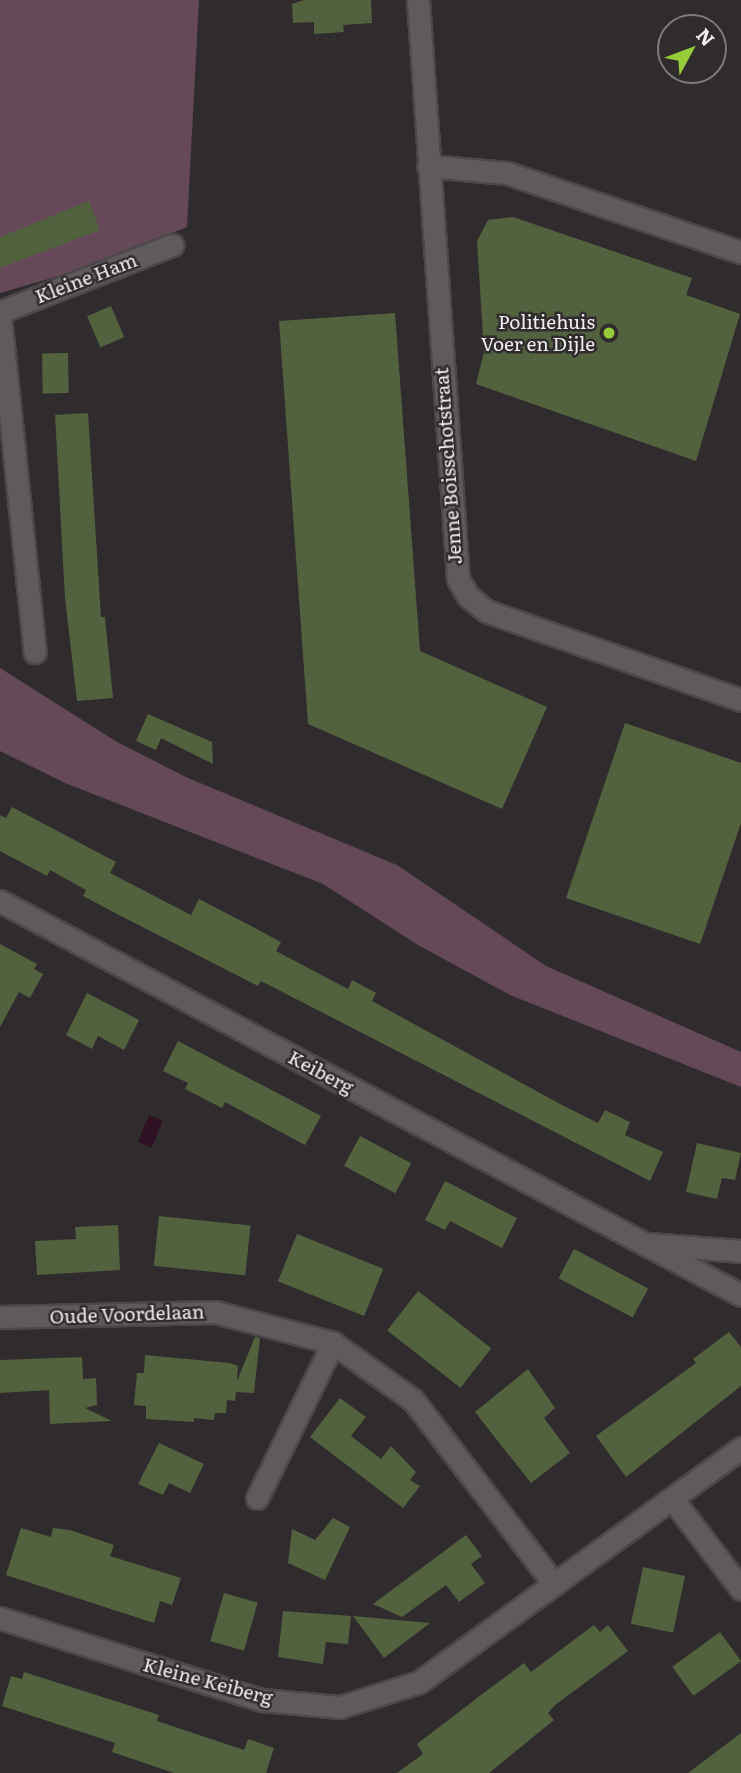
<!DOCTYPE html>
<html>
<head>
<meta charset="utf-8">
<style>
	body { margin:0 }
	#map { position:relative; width:741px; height:1773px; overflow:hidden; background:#302c2e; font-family:Literata,serif }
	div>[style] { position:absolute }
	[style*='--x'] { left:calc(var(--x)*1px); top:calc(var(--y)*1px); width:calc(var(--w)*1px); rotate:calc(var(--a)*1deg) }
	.green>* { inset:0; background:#654959 }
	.water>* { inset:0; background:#301023; transform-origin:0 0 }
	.building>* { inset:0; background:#52623e; transform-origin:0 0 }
	.roads { filter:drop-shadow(2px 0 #4c484a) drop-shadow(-2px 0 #4c484a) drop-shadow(0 2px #4c484a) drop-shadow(0 -2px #4c484a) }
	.minor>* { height:21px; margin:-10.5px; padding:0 10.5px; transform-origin:10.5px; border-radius:10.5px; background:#5f5b5d }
	.dots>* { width:19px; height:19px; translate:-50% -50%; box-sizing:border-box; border:4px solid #302c2e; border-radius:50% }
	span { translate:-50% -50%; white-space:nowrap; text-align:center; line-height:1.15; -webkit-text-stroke:5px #302c2e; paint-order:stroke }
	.street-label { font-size:19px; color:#f1eef0 }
	.poi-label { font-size:19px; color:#f1eef0 }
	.right { translate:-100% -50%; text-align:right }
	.north { position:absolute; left:657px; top:14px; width:70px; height:70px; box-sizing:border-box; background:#302c2e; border:2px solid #7d7a7c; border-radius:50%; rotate:49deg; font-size:19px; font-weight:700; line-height:28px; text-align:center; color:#f1eef0 }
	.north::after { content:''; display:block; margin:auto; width:24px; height:32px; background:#96cc3a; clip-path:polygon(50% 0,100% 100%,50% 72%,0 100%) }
</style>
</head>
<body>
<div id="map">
	<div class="green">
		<div style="clip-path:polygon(0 0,199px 0,187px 227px,66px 274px,0 293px)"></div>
		<div style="clip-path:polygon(0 668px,117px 742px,188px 778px,397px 865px,546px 966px,741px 1052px,741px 1087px,510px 995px,418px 945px,323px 884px,65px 783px,0 751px)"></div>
	</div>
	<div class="water">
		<div style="left:149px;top:1115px;width:15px;height:29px;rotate:23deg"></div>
	</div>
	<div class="building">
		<div style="clip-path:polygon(304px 0,371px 0,372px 23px,343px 25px,344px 32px,314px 34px,314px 22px,293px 23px,292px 4px)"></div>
		<div style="clip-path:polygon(89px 201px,100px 230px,0 268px,0 237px)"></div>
		<div style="clip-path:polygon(513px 217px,692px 278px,686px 295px,740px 314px,696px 461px,476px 384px,484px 352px,477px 241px,488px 220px)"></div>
		<div style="left:111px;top:306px;width:34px;height:26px;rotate:67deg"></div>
		<div style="clip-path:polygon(395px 313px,420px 651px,547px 707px,502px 809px,308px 724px,279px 321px)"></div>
		<div style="left:68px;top:353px;width:40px;height:26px;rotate:89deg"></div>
		<div style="clip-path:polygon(88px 413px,101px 617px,105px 617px,113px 698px,77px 701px,65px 598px,55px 415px)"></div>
		<div style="clip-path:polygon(148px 714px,212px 742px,213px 764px,161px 738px,156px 750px,136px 741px)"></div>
		<div style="clip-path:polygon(625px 723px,741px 763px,741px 823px,700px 944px,566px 898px)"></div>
		<div style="clip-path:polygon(12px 807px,116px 862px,110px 873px,191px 915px,199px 899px,253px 927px,281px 942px,276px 951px,348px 989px,352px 980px,376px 993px,372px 1001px,560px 1104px,598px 1123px,605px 1110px,630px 1122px,625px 1135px,663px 1152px,650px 1181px,261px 981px,258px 986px,119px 915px,83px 896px,86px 890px,50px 870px,47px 876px,0 851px,0 815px,6px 818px)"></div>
		<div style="clip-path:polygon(0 944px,37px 964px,34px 969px,43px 974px,30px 998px,19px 992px,0 1027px)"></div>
		<div style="clip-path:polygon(87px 993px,139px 1020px,124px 1050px,98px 1036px,92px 1049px,66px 1035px)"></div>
		<div style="clip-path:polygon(178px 1041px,321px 1116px,305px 1145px,225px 1102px,222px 1108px,185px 1089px,188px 1083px,163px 1071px)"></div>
		<div style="left:360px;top:1136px;width:58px;height:34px;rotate:28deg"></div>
		<div style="clip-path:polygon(697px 1143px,741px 1153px,735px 1180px,722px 1178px,717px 1199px,686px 1192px)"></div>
		<div style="clip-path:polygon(445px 1181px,517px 1218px,502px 1248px,450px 1221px,445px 1230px,425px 1220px)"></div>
		<div style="left:159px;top:1216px;width:92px;height:50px;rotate:6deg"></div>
		<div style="clip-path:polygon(118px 1225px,120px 1270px,37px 1275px,35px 1241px,76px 1239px,75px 1227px)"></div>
		<div style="left:297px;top:1234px;width:93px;height:51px;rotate:22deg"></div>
		<div style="left:574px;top:1249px;width:84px;height:33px;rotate:28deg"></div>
		<div style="left:418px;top:1291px;width:93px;height:50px;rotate:38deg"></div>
		<div style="clip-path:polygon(729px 1332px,741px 1347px,741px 1386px,626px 1477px,596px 1436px,696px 1363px,693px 1359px)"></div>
		<div style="clip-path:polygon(255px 1337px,260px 1338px,254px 1393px,236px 1392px,235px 1401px,227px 1400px,226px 1413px,215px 1413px,214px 1420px,194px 1418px,194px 1422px,146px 1419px,146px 1406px,134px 1405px,137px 1373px,144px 1373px,145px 1355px,229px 1363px,238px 1366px,237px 1381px)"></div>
		<div style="clip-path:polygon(82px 1357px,83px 1379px,96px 1378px,97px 1405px,85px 1408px,112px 1421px,50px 1424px,49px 1390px,0 1393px,0 1360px)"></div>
		<div style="clip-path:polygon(528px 1369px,555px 1408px,544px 1418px,570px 1453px,531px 1483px,475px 1412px)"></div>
		<div style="clip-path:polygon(340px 1398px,366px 1417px,351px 1436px,381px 1459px,391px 1446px,416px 1472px,410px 1480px,420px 1486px,403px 1508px,310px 1437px)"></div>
		<div style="clip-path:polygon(159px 1443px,204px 1464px,190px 1493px,169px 1483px,163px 1495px,138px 1484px)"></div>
		<div style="clip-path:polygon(333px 1518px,350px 1527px,325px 1580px,288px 1563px,292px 1529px,315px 1540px)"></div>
		<div style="clip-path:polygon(21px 1528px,51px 1537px,53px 1528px,70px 1530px,114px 1545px,110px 1556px,181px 1578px,172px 1605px,160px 1601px,154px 1623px,6px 1575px)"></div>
		<div style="clip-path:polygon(466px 1535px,482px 1556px,471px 1564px,485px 1583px,459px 1602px,446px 1585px,402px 1617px,373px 1604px)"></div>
		<div style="left:643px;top:1567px;width:43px;height:58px;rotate:12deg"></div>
		<div style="left:224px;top:1593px;width:35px;height:50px;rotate:16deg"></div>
		<div style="clip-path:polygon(283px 1611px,351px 1616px,348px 1644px,326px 1642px,323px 1664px,278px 1657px)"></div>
		<div style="clip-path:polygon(353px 1616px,430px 1623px,384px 1658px)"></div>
		<div style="clip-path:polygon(594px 1625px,600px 1632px,608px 1625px,628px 1651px,555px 1705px,548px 1713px,554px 1720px,489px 1773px,397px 1773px,423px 1754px,417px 1744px,489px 1689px,524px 1663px,531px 1672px)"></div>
		<div style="left:720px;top:1632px;width:36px;height:59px;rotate:54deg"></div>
		<div style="clip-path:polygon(24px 1672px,159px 1715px,157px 1721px,244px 1750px,248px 1739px,274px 1748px,266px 1773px,174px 1773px,112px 1752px,115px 1743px,2px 1706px,11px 1676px,22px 1679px)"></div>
		<div style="clip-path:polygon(741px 1733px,741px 1773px,688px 1773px)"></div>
	</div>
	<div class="roads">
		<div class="minor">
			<div style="--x:418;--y:0;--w:580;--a:86.05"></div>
			<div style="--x:458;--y:579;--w:20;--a:60"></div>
			<div style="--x:468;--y:596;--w:23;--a:40"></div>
			<div style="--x:486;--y:611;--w:270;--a:19.2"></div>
			<div style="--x:428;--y:166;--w:79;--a:5.1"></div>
			<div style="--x:507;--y:173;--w:247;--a:18.7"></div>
			<div style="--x:0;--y:312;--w:185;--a:-21.3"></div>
			<div style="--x:0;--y:316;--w:338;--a:84.1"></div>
			<div style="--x:0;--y:901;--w:839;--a:28"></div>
			<div style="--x:649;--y:1244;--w:92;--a:4.4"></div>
			<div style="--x:0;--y:1317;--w:215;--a:-1.3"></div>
			<div style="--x:215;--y:1312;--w:122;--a:14.7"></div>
			<div style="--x:333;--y:1343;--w:98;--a:35.5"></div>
			<div style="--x:413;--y:1400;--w:232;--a:52.5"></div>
			<div style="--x:257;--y:1498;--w:173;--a:-63.9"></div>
			<div style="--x:673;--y:1500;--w:112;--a:52.6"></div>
			<div style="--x:0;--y:1618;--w:275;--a:17.4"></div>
			<div style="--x:262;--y:1700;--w:78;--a:5.1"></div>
			<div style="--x:340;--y:1707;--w:83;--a:-17.6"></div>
			<div style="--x:419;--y:1682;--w:398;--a:-36"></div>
		</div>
	</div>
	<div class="dots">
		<div style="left:609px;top:333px;background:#96cc3a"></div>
	</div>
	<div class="street-label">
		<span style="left:86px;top:278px;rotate:-21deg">Kleine Ham</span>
		<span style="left:448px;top:466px;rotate:-94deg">Jenne Boisschotstraat</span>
		<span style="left:321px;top:1072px;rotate:28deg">Keiberg</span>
		<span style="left:127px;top:1314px;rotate:-2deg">Oude Voordelaan</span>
		<span style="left:208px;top:1681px;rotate:15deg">Kleine Keiberg</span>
	</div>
	<div class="poi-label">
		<span class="right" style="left:595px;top:333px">Politiehuis<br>Voer en Dijle</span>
	</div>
	<div class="north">N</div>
</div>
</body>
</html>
